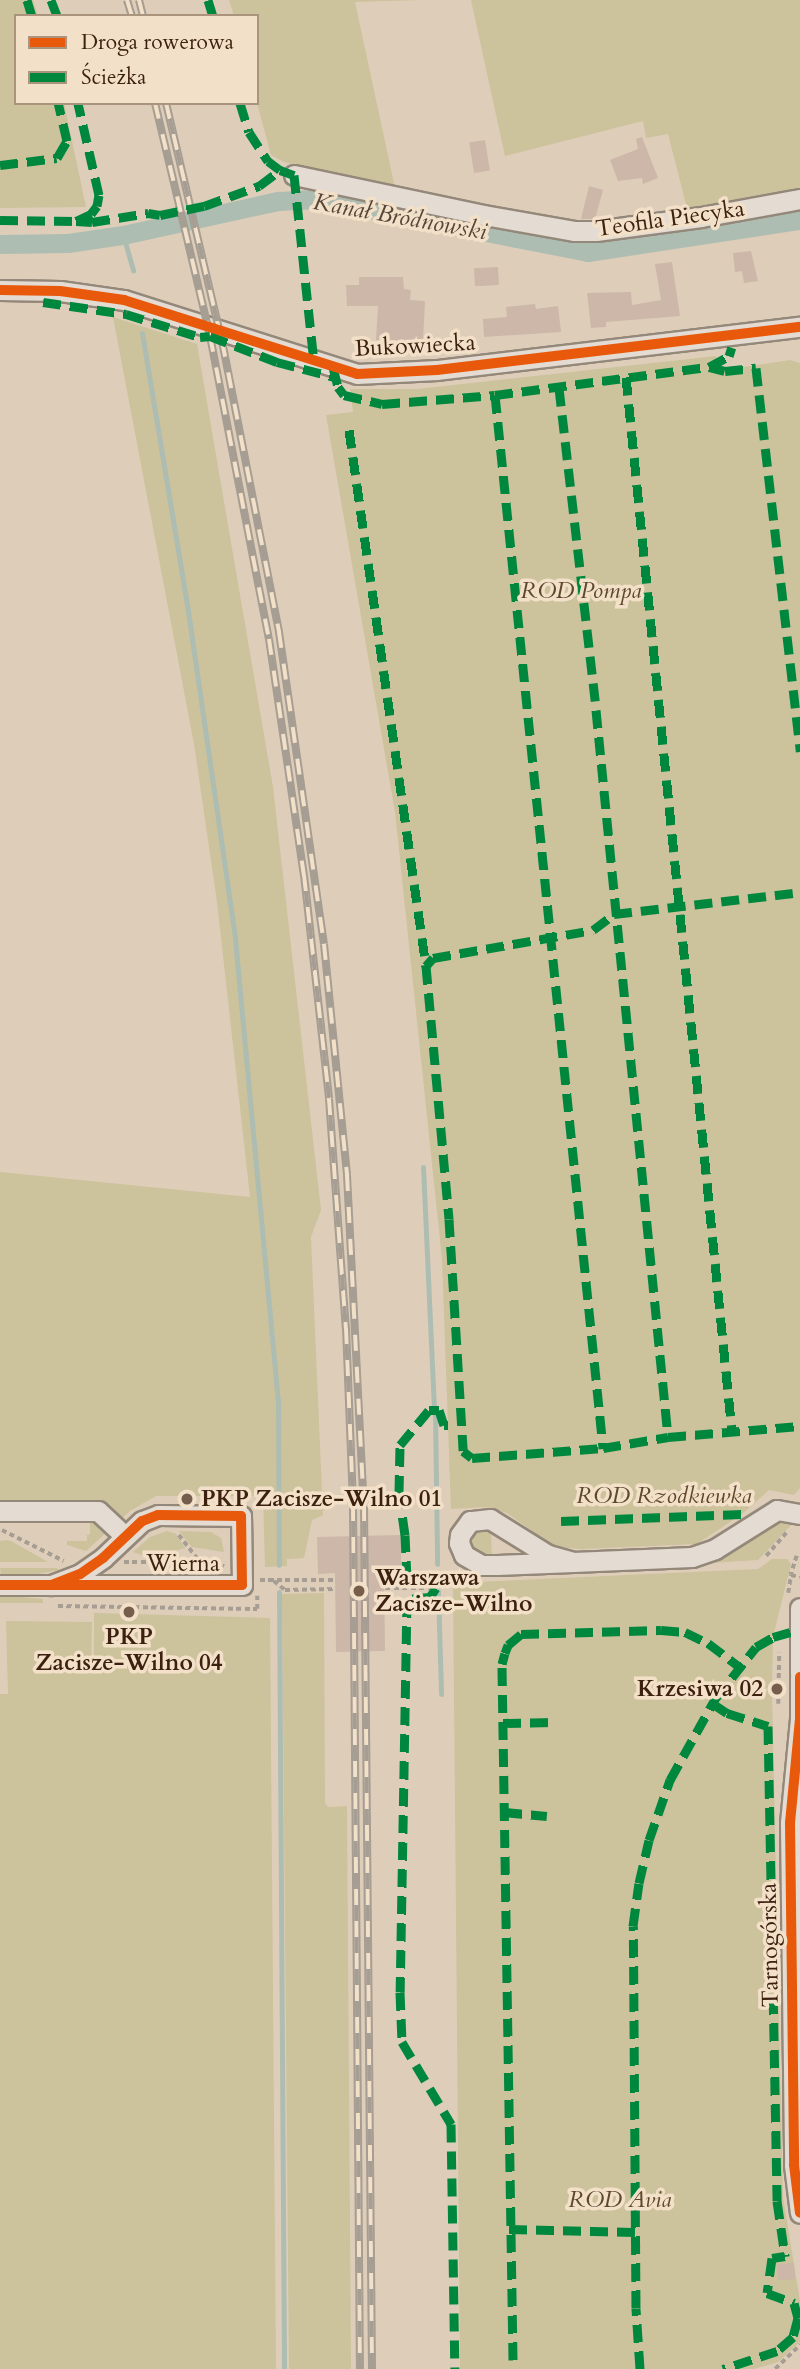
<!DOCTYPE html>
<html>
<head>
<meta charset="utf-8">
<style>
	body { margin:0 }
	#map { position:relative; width:800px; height:2369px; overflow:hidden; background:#deceb9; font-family:Cardo,serif }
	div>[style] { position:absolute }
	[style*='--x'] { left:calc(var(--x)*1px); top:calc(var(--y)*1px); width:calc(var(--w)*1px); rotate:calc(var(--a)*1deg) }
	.green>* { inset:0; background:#ccc29c }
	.stream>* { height:5px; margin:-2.5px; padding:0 2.5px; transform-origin:2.5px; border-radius:2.5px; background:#aebdb2 }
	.canal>* { height:19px; margin:-9.5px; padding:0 9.5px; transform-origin:9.5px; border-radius:9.5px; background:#aebdb2 }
	.building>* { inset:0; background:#ccb7a9; transform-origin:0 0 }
	.path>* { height:3.5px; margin-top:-1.75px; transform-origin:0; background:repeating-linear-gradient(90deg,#a69d93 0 5px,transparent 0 8.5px) }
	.roads { filter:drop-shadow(2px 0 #94887a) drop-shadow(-2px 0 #94887a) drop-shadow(0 2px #94887a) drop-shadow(0 -2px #94887a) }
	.minor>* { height:19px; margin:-9.5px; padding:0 9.5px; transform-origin:9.5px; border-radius:9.5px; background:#e4dcd2 }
	.rail>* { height:8px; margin-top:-4px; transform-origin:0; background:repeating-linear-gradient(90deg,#f3e0c8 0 16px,#a69d93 0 32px); box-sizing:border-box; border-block:2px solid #a69d93 }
	.quiet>* { height:9px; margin-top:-4.5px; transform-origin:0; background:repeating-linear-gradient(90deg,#00873e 0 18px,transparent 0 27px) }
	.cycleway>* { height:10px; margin:-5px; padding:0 5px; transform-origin:5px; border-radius:5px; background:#e8590c }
	.dots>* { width:19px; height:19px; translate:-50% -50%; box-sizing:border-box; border:4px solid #f3e0c8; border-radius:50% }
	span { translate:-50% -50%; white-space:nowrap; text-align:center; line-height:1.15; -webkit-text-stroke:7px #f3e0c8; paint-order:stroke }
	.street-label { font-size:23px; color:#3d2110 }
	.park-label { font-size:23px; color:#5d472d; font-style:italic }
	.poi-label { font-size:23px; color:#3d2110; font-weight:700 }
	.left { translate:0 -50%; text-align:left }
	.right { translate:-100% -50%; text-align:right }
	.water-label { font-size:24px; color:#544638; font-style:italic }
	.legend { position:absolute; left:14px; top:14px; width:245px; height:91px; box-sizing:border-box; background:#f3e0c8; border:2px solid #aa947e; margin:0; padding:9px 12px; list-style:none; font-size:21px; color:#3d2110 }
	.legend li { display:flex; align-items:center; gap:14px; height:35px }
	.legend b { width:35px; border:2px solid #aa947e }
</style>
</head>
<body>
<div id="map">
	<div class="green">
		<div style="clip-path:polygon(0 0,33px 0,38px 16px,16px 16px,16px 103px,64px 103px,86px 207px,0 208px)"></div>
		<div style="clip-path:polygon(229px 0,422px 0,355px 2px,395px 188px,284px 162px,271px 155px,257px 103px,257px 16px,234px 16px)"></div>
		<div style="clip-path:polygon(471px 0,800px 0,800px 192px,688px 212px,668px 134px,646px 138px,643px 121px,505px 156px)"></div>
		<div style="clip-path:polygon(113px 317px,197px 344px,273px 787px,321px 1210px,311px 1237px,323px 1515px,312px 1520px,304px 1558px,287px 1559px,287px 1566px,265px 1567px,263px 1496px,156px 1496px,130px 1511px,86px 1551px,67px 1545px,67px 1541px,87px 1541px,87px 1535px,90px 1534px,90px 1517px,0 1517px,0 1172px,250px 1197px,217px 902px,194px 744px)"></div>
		<div style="clip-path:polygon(716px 356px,718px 363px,730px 369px,790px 360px,800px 363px,800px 1488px,794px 1495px,769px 1490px,742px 1514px,697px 1544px,582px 1549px,555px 1547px,507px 1513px,486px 1507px,451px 1509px,442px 1259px,395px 812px,326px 415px,353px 412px,350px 389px,417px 389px)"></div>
		<div style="clip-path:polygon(777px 1518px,795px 1521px,758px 1560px,695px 1564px)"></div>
		<div style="clip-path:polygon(481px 1527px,491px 1533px,492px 1557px,475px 1554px,468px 1542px,472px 1530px)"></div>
		<div style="clip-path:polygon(167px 1531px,176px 1534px,185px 1548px,150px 1558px,133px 1552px,150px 1537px)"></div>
		<div style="clip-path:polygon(179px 1531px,211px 1532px,221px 1538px,224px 1552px,192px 1547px)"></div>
		<div style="clip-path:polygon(6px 1540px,11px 1541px,48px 1562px,0 1562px,0 1541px)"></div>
		<div style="clip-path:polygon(772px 1559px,787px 1559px,791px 1564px,773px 1637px,772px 1692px,783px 2197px,800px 2301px,800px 2342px,778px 2362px,754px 2369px,460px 2369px,453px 1583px,758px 1569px)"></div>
		<div style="clip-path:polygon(0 1568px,57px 1568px,59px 1570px,33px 1575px,1px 1575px)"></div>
		<div style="clip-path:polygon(324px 1593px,325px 1803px,328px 1807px,347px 1806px,351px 2369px,289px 2369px,282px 1594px)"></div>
		<div style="clip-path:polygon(0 1595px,43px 1599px,43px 1603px,0 1603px)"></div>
		<div style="clip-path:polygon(94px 1613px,270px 1618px,276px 2369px,0 2369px,0 1694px,8px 1694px,6px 1621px,92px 1622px,91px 1663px,94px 1664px)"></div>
	</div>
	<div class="stream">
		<div style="--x:123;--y:235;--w:37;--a:74"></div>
		<div style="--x:142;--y:333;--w:282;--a:80.6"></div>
		<div style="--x:188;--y:611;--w:331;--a:81.8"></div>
		<div style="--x:235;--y:939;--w:463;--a:84.7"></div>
		<div style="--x:278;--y:1400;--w:165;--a:89.7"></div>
		<div style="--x:423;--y:1167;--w:240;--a:87.4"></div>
		<div style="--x:435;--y:1412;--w:152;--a:89.2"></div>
		<div style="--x:438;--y:1591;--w:103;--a:88.3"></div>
		<div style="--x:279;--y:1592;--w:777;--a:89.63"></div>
	</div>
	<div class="canal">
		<div style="--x:0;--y:244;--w:68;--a:-0.8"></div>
		<div style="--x:68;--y:243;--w:56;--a:-8.3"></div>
		<div style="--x:123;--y:235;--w:159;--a:-12.4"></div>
		<div style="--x:278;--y:201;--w:38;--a:-3"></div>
		<div style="--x:316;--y:199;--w:277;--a:11"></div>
		<div style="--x:588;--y:252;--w:214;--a:-8.6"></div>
	</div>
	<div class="building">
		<div style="clip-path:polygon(642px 137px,658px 178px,643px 184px,642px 178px,618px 181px,610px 160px,638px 149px,636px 139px)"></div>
		<div style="left:485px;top:140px;width:31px;height:16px;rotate:81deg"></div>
		<div style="clip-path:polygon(589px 186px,603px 190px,595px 219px,581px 219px)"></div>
		<div style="clip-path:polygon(751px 251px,758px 281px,744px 283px,742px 271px,735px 272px,733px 253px)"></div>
		<div style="clip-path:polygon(672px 262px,680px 316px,606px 322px,606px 327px,591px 328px,587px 293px,631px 292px,632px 305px,661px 300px,655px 264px)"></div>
		<div style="left:498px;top:267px;width:18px;height:24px;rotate:87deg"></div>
		<div style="clip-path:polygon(359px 277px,403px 277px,404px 289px,411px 290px,410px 300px,425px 301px,423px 341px,376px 340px,378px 306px,347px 306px,346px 285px,359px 285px)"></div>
		<div style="clip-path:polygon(535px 304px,536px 309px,558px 306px,561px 332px,484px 337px,483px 319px,507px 317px,506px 307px)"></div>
		<div style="clip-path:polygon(401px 1535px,401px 1572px,384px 1573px,385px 1651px,336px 1652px,335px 1573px,318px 1574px,317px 1537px)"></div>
		<div style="left:794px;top:2263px;width:16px;height:17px;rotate:86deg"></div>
	</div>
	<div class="path">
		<div style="--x:2;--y:1530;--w:69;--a:26.6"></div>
		<div style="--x:179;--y:1535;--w:34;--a:52"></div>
		<div style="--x:766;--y:1556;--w:33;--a:-49"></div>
		<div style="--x:797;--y:1556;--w:20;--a:108"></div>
		<div style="--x:791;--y:1575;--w:9;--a:13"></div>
		<div style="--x:124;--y:1562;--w:91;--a:0"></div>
		<div style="--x:215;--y:1562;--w:10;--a:24"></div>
		<div style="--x:384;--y:1579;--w:60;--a:-1"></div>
		<div style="--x:260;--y:1580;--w:75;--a:0"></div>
		<div style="--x:274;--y:1581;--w:14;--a:39"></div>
		<div style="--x:285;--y:1590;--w:50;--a:-1.1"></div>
		<div style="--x:385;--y:1588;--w:51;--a:0"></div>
		<div style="--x:436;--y:1588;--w:13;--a:-51"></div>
		<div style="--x:788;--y:1593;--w:18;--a:-81"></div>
		<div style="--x:58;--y:1606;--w:199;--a:0.9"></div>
		<div style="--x:257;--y:1609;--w:13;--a:-90"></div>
		<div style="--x:778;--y:1704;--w:51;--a:-88.9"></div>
		<div style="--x:775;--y:2369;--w:35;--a:-44"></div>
	</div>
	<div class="roads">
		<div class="minor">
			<div style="--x:294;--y:175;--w:194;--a:11.9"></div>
			<div style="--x:484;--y:215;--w:91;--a:10.1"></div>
			<div style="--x:574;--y:231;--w:22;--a:0"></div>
			<div style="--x:596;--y:231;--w:106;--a:-7.6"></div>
			<div style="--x:701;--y:217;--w:101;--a:-10.3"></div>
			<div style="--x:0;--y:290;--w:60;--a:1"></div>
			<div style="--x:60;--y:291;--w:65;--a:8"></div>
			<div style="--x:124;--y:300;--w:244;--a:17.6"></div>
			<div style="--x:357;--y:374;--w:80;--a:-2.9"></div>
			<div style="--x:437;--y:370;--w:366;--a:-6.8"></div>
			<div style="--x:0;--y:1511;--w:98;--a:0"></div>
			<div style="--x:98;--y:1511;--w:37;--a:43"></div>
			<div style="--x:573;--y:1562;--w:26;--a:-164"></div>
			<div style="--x:548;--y:1555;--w:68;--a:-148.2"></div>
			<div style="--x:490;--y:1519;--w:20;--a:174"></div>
			<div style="--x:470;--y:1521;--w:17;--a:126"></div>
			<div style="--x:460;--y:1535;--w:8;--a:97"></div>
			<div style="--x:459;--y:1543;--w:13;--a:67"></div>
			<div style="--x:464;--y:1555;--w:20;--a:30"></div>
			<div style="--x:481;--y:1565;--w:16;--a:0"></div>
			<div style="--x:497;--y:1565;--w:76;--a:-2.3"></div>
			<div style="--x:573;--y:1562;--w:119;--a:-2.4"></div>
			<div style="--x:692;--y:1557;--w:24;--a:-19"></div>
			<div style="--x:715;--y:1549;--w:73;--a:-32.2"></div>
			<div style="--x:777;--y:1510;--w:23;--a:10"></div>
			<div style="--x:0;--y:1585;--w:242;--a:0"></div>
			<div style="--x:242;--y:1585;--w:69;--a:-90.8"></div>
			<div style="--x:241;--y:1516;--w:83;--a:-179.3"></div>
			<div style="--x:158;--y:1515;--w:17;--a:159"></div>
			<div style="--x:142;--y:1521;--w:54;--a:136.5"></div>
			<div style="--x:103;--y:1558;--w:28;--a:145"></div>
			<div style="--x:80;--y:1574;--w:31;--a:159"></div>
			<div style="--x:800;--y:1608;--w:65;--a:90"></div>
			<div style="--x:800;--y:1677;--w:42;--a:90"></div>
			<div style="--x:800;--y:1719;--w:104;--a:95.5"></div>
			<div style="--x:790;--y:1823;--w:342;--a:89.3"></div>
			<div style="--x:794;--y:2165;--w:48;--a:82.9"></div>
		</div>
	</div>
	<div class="rail">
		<div style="--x:127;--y:0;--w:17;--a:73"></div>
		<div style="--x:139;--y:0;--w:16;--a:76"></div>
		<div style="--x:155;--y:103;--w:239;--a:76.7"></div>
		<div style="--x:210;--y:336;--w:309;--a:79"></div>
		<div style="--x:269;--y:639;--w:239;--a:81.6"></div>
		<div style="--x:304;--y:875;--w:225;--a:83.6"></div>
		<div style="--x:329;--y:1099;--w:230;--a:85.8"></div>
		<div style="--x:346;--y:1328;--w:177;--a:87.7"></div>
		<div style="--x:353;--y:1505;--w:864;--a:89.54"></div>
		<div style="--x:166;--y:103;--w:244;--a:76.8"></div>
		<div style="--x:222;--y:341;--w:297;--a:78.9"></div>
		<div style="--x:279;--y:632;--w:315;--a:81.8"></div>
		<div style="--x:324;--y:944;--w:232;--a:84.3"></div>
		<div style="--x:347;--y:1175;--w:330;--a:87.1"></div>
		<div style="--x:364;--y:1505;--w:864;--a:89.47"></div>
	</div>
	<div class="quiet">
		<div style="--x:27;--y:0;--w:17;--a:73"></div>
		<div style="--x:51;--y:0;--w:17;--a:69"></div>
		<div style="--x:208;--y:0;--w:17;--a:73"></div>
		<div style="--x:240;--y:103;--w:30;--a:73"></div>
		<div style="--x:249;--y:132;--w:35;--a:57"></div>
		<div style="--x:268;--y:161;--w:15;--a:37"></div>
		<div style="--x:280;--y:170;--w:15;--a:20"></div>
		<div style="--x:294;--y:175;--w:188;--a:83.9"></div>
		<div style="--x:0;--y:165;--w:57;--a:-7"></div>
		<div style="--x:57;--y:158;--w:20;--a:-60"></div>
		<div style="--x:67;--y:141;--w:39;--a:-103"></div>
		<div style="--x:0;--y:220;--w:76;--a:0.8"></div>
		<div style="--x:76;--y:221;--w:17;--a:-25"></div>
		<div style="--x:91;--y:214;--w:10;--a:-53"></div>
		<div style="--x:97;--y:206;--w:11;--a:-80"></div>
		<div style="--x:99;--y:195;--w:94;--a:-102.9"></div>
		<div style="--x:76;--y:221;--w:16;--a:4"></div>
		<div style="--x:92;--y:222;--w:57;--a:-9.1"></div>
		<div style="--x:148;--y:213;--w:12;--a:9"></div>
		<div style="--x:160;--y:215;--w:45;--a:-11.6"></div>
		<div style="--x:204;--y:206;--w:59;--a:-20"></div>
		<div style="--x:259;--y:186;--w:26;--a:-37"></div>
		<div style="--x:43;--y:302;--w:84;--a:8.2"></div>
		<div style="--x:126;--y:314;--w:77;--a:17.3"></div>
		<div style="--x:200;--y:337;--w:10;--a:-6"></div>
		<div style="--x:210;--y:336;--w:72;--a:21.2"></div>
		<div style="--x:277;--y:362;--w:59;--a:14.7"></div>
		<div style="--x:333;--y:367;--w:21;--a:76"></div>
		<div style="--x:338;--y:387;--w:10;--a:53"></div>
		<div style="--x:344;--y:395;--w:39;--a:13"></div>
		<div style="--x:382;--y:404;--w:113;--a:-4.6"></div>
		<div style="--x:495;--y:395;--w:216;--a:-7.5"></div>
		<div style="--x:709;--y:367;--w:23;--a:-29"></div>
		<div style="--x:729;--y:356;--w:9;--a:-72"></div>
		<div style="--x:709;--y:367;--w:16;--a:14"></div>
		<div style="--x:725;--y:371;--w:31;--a:-6"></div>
		<div style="--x:756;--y:368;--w:386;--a:83.4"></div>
		<div style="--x:626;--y:377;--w:1060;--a:84.26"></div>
		<div style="--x:559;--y:388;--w:324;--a:83.4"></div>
		<div style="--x:596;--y:710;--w:731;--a:84.34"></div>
		<div style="--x:495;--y:395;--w:1059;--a:84.14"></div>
		<div style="--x:349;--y:430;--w:542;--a:81.83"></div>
		<div style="--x:426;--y:966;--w:254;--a:84.8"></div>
		<div style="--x:449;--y:1219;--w:232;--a:86.5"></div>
		<div style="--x:463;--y:1451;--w:11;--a:38"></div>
		<div style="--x:472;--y:1458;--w:131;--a:-4.4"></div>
		<div style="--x:603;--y:1448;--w:66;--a:-9.6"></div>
		<div style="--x:668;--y:1437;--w:132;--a:-4.8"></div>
		<div style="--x:426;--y:966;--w:11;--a:-49"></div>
		<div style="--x:433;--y:958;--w:162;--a:-9.9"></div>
		<div style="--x:593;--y:930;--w:26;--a:-37"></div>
		<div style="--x:614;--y:914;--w:187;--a:-6.7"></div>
		<div style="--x:561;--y:1521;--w:181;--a:-2.2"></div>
		<div style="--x:407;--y:1579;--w:44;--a:-92.6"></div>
		<div style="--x:405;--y:1535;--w:42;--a:-98.1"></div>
		<div style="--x:399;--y:1493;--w:48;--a:-88.8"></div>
		<div style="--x:400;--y:1445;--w:45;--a:-50.4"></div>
		<div style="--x:429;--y:1410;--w:10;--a:0"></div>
		<div style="--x:439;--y:1410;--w:16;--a:72"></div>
		<div style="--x:444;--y:1425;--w:4;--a:0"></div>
		<div style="--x:436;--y:1588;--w:11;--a:124"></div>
		<div style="--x:430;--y:1597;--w:23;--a:175"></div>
		<div style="--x:407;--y:1599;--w:393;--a:91"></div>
		<div style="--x:400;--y:1992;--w:50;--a:87.7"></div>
		<div style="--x:402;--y:2042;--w:96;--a:59.1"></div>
		<div style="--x:451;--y:2124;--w:245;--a:89.1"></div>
		<div style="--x:712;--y:1703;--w:18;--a:34"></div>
		<div style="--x:727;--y:1713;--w:43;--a:17.6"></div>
		<div style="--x:768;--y:1726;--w:475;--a:88.9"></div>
		<div style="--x:777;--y:2201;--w:56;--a:81.7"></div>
		<div style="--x:785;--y:2256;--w:13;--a:171"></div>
		<div style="--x:772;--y:2258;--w:35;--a:98"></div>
		<div style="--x:767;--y:2293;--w:29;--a:20"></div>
		<div style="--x:794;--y:2303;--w:16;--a:75"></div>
		<div style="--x:798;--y:2318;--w:20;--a:105"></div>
		<div style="--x:793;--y:2337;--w:21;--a:139"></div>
		<div style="--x:777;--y:2351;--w:57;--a:161.6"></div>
		<div style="--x:503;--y:1723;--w:51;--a:-1.1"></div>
		<div style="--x:504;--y:1812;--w:43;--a:5.3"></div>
		<div style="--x:509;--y:2229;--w:126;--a:1.4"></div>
		<div style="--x:513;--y:2360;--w:696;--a:-90.91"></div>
		<div style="--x:502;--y:1664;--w:11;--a:-75"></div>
		<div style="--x:505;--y:1653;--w:9;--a:-69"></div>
		<div style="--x:508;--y:1645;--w:17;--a:-40"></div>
		<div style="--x:521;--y:1634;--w:140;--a:-1.6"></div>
		<div style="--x:661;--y:1630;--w:24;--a:5"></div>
		<div style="--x:685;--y:1632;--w:25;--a:26"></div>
		<div style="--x:708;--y:1643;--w:41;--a:37.1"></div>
		<div style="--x:640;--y:2369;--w:61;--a:-93.8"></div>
		<div style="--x:636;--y:2308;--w:382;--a:-90.4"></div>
		<div style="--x:633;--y:1926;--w:43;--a:-82.1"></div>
		<div style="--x:639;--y:1883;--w:44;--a:-76.9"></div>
		<div style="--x:649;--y:1840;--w:64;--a:-70.7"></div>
		<div style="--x:670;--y:1780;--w:93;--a:-60.9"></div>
		<div style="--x:715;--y:1699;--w:66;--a:-51.7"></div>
		<div style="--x:756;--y:1647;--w:20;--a:-30"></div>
		<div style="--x:773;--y:1637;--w:26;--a:-16"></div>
	</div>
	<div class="cycleway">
		<div style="--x:0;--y:290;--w:60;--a:1"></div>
		<div style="--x:60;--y:291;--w:65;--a:8"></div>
		<div style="--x:124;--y:300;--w:244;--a:17.6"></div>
		<div style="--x:357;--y:374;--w:80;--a:-2.9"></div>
		<div style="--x:437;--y:370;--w:366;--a:-6.8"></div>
		<div style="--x:0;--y:1585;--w:242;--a:0"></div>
		<div style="--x:242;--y:1585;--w:69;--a:-90.8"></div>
		<div style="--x:241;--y:1516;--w:83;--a:-179.3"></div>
		<div style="--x:158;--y:1515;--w:17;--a:159"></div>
		<div style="--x:142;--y:1521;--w:54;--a:136.5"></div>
		<div style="--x:103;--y:1558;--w:28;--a:145"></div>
		<div style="--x:80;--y:1574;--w:31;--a:159"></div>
		<div style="--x:800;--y:1677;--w:42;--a:90"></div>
		<div style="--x:800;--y:1719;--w:104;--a:95.5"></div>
		<div style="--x:790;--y:1823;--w:342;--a:89.3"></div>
		<div style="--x:794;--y:2165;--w:48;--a:82.9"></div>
	</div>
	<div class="dots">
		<div style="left:187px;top:1499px;background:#755e4b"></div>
		<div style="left:359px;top:1591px;background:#755e4b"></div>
		<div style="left:129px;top:1612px;background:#755e4b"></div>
		<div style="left:777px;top:1689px;background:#755e4b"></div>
	</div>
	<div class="street-label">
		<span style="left:670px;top:219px;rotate:-8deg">Teofila Piecyka</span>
		<span style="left:415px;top:346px;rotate:-3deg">Bukowiecka</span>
		<span style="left:183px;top:1564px">Wierna</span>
		<span style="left:770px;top:1945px;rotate:-91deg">Tarnogórska</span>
	</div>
	<div class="park-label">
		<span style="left:581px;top:591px">ROD Pompa</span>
		<span style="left:664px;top:1496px">ROD Rzodkiewka</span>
		<span style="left:620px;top:2200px">ROD Avia</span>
	</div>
	<div class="poi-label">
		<span class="left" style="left:201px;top:1499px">PKP Zacisze-Wilno 01</span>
		<span class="left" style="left:375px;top:1591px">Warszawa<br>Zacisze-Wilno</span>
		<span style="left:129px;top:1650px">PKP<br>Zacisze-Wilno 04</span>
		<span class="right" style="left:763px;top:1689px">Krzesiwa 02</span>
	</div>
	<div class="water-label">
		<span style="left:400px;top:217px;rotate:10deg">Kanał Bródnowski</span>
	</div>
	<ul class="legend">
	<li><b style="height:9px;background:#e8590c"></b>Droga rowerowa</li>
	<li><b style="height:9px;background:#00873e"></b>Ścieżka</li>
	</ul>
</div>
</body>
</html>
